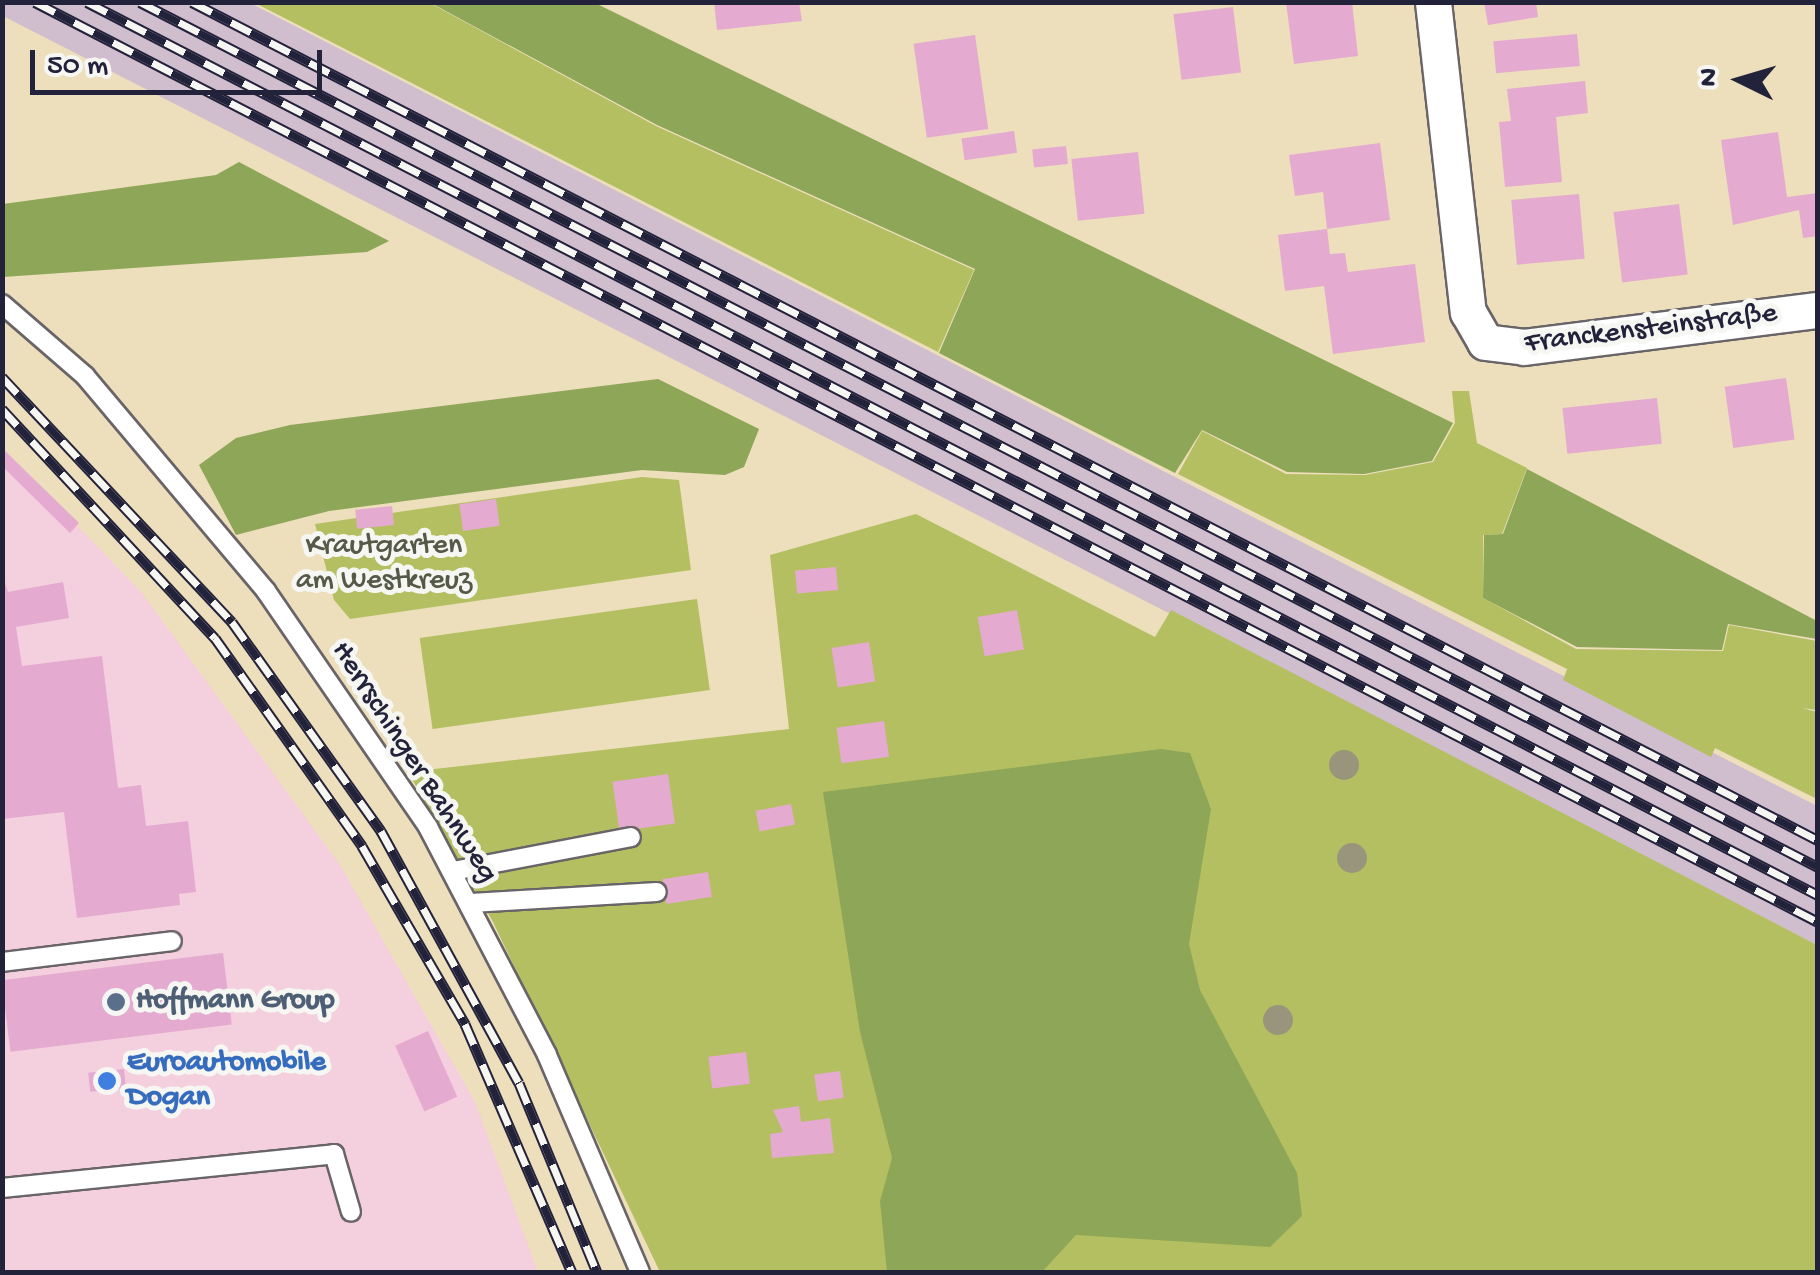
<!DOCTYPE html>
<html>
<head>
<meta charset="utf-8">
<style>
	body { margin:0 }
	#map { position:relative; width:1820px; height:1275px; overflow:hidden; background:#eddebc; font-family:"Gochi Hand",sans-serif }
	div>[style] { position:absolute }
	[style*='--x'] { left:calc(var(--x)*1px); top:calc(var(--y)*1px); width:calc(var(--w)*1px); rotate:calc(var(--a)*1deg) }
	.built>* { inset:0; background:#f4cfdd }
	.industrial>* { inset:0; background:#d0bdcd }
	.green>* { inset:0; background:#b3bf61; transform-origin:0 0 }
	.forest>* { inset:0; background:#8ea657 }
	.building>* { inset:0; background:#e5aacf; transform-origin:0 0 }
	.roads { filter:drop-shadow(2px 0 #696468) drop-shadow(-2px 0 #696468) drop-shadow(0 2px #696468) drop-shadow(0 -2px #696468) }
	.lane>* { height:18px; margin:-9px; padding:0 9px; transform-origin:9px; border-radius:9px; background:#fff }
	.street>* { height:35px; margin:-17.5px; padding:0 17.5px; transform-origin:17.5px; border-radius:17.5px; background:#fff }
	.rail>* { height:11px; margin-top:-5.5px; transform-origin:0; background:repeating-linear-gradient(90deg,#f6f6f2 0 22px,#22223b 0 44px); box-sizing:border-box; border-block:2px solid #22223b }
	.trees>* { width:30px; height:30px; margin:-15px; border-radius:50%; background:#99957c }
	.dots>* { width:28px; height:28px; translate:-50% -50%; box-sizing:border-box; border:5px solid #f6f6f2; border-radius:50% }
	span { translate:-50% -50%; white-space:nowrap; text-align:center; line-height:1.15; -webkit-text-stroke:10px #f6f6f2; paint-order:stroke }
	.street-label { font-size:30px; color:#22223b }
	.park-label { font-size:30px; color:#555948 }
	.service-label { font-size:30px; color:#4e5e75; font-weight:700 }
	.left { translate:0 -50%; text-align:left }
	.shop-label { font-size:30px; color:#366cbe; font-weight:700 }
	.frame { position:absolute; inset:0; border:5px solid #22223b; pointer-events:none }
	.north { position:absolute; left:1690px; top:30px; width:100px; height:100px; -webkit-text-stroke:8px #f6f6f2; paint-order:stroke; rotate:275deg; font-size:28px; font-weight:700; line-height:40px; text-align:center; color:#22223b }
	.north::after { content:''; display:block; margin:auto; width:35px; height:45px; background:#22223b; clip-path:polygon(50% 0,100% 100%,50% 72%,0 100%) }
	.scale { position:absolute; left:30px; top:50px; width:292px; height:45px; box-sizing:border-box; border:5px solid #22223b; border-top:0; padding-left:12px; font-size:30px; line-height:35px; white-space:nowrap; color:#22223b; -webkit-text-stroke:8px #f6f6f2; paint-order:stroke }
</style>
</head>
<body>
<div id="map">
	<div class="built">
		<div style="clip-path:polygon(2px 447px,142px 593px,340px 865px,475px 1102px,538px 1272px,3px 1272px)"></div>
	</div>
	<div class="industrial">
		<div style="clip-path:polygon(2px 3px,250px 3px,1817px 806px,1817px 945px,3px 16px)"></div>
	</div>
	<div class="green">
		<div style="clip-path:polygon(255px 3px,430px 3px,656px 126px,974px 270px,938px 352px)"></div>
		<div style="clip-path:polygon(1452px 391px,1469px 391px,1477px 443px,1527px 468px,1502px 534px,1483px 535px,1483px 598px,1576px 649px,1723px 651px,1729px 625px,1817px 641px,1817px 710px,1802px 708px,1817px 712px,1817px 799px,1715px 748px,1711px 757px,1563px 680px,1567px 669px,1178px 474px,1202px 431px,1286px 474px,1365px 475px,1433px 462px,1455px 423px)"></div>
		<div style="clip-path:polygon(642px 477px,679px 480px,691px 570px,350px 619px,334px 600px,315px 524px)"></div>
		<div style="clip-path:polygon(916px 514px,1155px 637px,1171px 610px,1817px 945px,1817px 1272px,660px 1272px,493px 922px,408px 772px,789px 729px,770px 555px)"></div>
		<div style="left:697px;top:599px;width:92px;height:280px;rotate:82deg"></div>
	</div>
	<div class="forest">
		<div style="clip-path:polygon(431px 3px,595px 3px,1453px 423px,1432px 461px,1364px 474px,1287px 472px,1202px 430px,1175px 473px,939px 353px,975px 269px,657px 125px)"></div>
		<div style="clip-path:polygon(239px 162px,389px 241px,367px 252px,3px 277px,3px 204px,216px 175px)"></div>
		<div style="clip-path:polygon(658px 379px,759px 429px,744px 467px,725px 475px,642px 470px,329px 511px,236px 535px,199px 465px,236px 438px,290px 425px)"></div>
		<div style="clip-path:polygon(1527px 469px,1817px 621px,1817px 639px,1728px 624px,1722px 650px,1577px 647px,1483px 598px,1484px 535px,1503px 534px)"></div>
		<div style="clip-path:polygon(1161px 749px,1190px 753px,1211px 809px,1189px 944px,1200px 990px,1297px 1173px,1302px 1216px,1270px 1247px,1076px 1235px,1042px 1272px,887px 1272px,880px 1201px,892px 1158px,860px 1032px,823px 792px)"></div>
	</div>
	<div class="building">
		<div style="clip-path:polygon(714px 2px,799px 2px,802px 21px,717px 30px)"></div>
		<div style="clip-path:polygon(1286px 2px,1352px 2px,1358px 56px,1294px 64px)"></div>
		<div style="clip-path:polygon(1484px 2px,1536px 2px,1538px 17px,1488px 25px)"></div>
		<div style="left:1233px;top:7px;width:66px;height:60px;rotate:83deg"></div>
		<div style="left:1577px;top:34px;width:32px;height:84px;rotate:85deg"></div>
		<div style="left:975px;top:35px;width:95px;height:62px;rotate:82deg"></div>
		<div style="clip-path:polygon(1585px 81px,1588px 113px,1556px 117px,1562px 182px,1505px 187px,1499px 122px,1511px 121px,1507px 89px)"></div>
		<div style="left:1014px;top:131px;width:22px;height:53px;rotate:82deg"></div>
		<div style="clip-path:polygon(1778px 132px,1787px 197px,1818px 193px,1818px 236px,1803px 238px,1799px 210px,1733px 225px,1721px 140px)"></div>
		<div style="clip-path:polygon(1380px 143px,1390px 220px,1327px 229px,1323px 192px,1295px 196px,1289px 155px)"></div>
		<div style="left:1066px;top:146px;width:18px;height:34px;rotate:84deg"></div>
		<div style="left:1138px;top:152px;width:62px;height:67px;rotate:84deg"></div>
		<div style="left:1579px;top:194px;width:65px;height:68px;rotate:85deg"></div>
		<div style="left:1679px;top:204px;width:71px;height:66px;rotate:83deg"></div>
		<div style="clip-path:polygon(1327px 229px,1330px 254px,1345px 253px,1348px 272px,1415px 264px,1425px 342px,1333px 354px,1324px 286px,1285px 291px,1278px 235px)"></div>
		<div style="left:1786px;top:378px;width:62px;height:62px;rotate:82deg"></div>
		<div style="left:1657px;top:398px;width:46px;height:95px;rotate:84deg"></div>
		<div style="clip-path:polygon(2px 448px,79px 523px,70px 533px,2px 466px)"></div>
		<div style="left:496px;top:499px;width:27px;height:37px;rotate:82deg"></div>
		<div style="left:392px;top:506px;width:19px;height:37px;rotate:84deg"></div>
		<div style="left:836px;top:567px;width:23px;height:41px;rotate:85deg"></div>
		<div style="clip-path:polygon(2px 573px,8px 592px,63px 582px,69px 618px,16px 627px,22px 666px,102px 656px,118px 788px,141px 785px,146px 826px,188px 821px,196px 892px,179px 894px,180px 905px,77px 918px,64px 812px,2px 819px)"></div>
		<div style="left:1017px;top:610px;width:40px;height:40px;rotate:80deg"></div>
		<div style="left:869px;top:642px;width:40px;height:38px;rotate:81deg"></div>
		<div style="left:884px;top:721px;width:36px;height:48px;rotate:82deg"></div>
		<div style="left:668px;top:774px;width:50px;height:56px;rotate:82deg"></div>
		<div style="left:791px;top:804px;width:21px;height:36px;rotate:79deg"></div>
		<div style="left:708px;top:872px;width:25px;height:46px;rotate:81deg"></div>
		<div style="left:223px;top:953px;width:72px;height:223px;rotate:83deg"></div>
		<div style="left:428px;top:1031px;width:72px;height:36px;rotate:66deg"></div>
		<div style="left:746px;top:1052px;width:32px;height:38px;rotate:83deg"></div>
		<div style="left:124px;top:1069px;width:19px;height:36px;rotate:84deg"></div>
		<div style="left:840px;top:1071px;width:27px;height:26px;rotate:82deg"></div>
		<div style="clip-path:polygon(799px 1106px,801px 1122px,830px 1118px,834px 1153px,772px 1158px,770px 1134px,783px 1132px,773px 1110px)"></div>
	</div>
	<div class="roads">
		<div class="lane">
			<div style="--x:2;--y:304;--w:110;--a:40.9"></div>
			<div style="--x:85;--y:376;--w:281;--a:49.9"></div>
			<div style="--x:266;--y:591;--w:286;--a:55.5"></div>
			<div style="--x:428;--y:827;--w:257;--a:62.4"></div>
			<div style="--x:547;--y:1055;--w:236;--a:66.8"></div>
			<div style="--x:453;--y:871;--w:181;--a:-10.8"></div>
			<div style="--x:471;--y:903;--w:186;--a:-3.4"></div>
			<div style="--x:2;--y:962;--w:171;--a:-7"></div>
			<div style="--x:2;--y:1188;--w:334;--a:-5.8"></div>
			<div style="--x:334;--y:1154;--w:60;--a:73.7"></div>
		</div>
		<div class="street">
			<div style="--x:1433;--y:2;--w:312;--a:83.6"></div>
			<div style="--x:1468;--y:312;--w:34;--a:60"></div>
			<div style="--x:1485;--y:342;--w:39;--a:7"></div>
			<div style="--x:1524;--y:347;--w:296;--a:-7.2"></div>
		</div>
	</div>
	<div class="rail">
		<div style="--x:35;--y:2;--w:2006;--a:27.29"></div>
		<div style="--x:87;--y:2;--w:1948;--a:27.29"></div>
		<div style="--x:140;--y:2;--w:1888;--a:27.27"></div>
		<div style="--x:192;--y:2;--w:1829;--a:27.27"></div>
		<div style="--x:2;--y:377;--w:336;--a:46.8"></div>
		<div style="--x:232;--y:622;--w:257;--a:54.5"></div>
		<div style="--x:381;--y:831;--w:287;--a:61.3"></div>
		<div style="--x:519;--y:1083;--w:204;--a:67.6"></div>
		<div style="--x:2;--y:409;--w:313;--a:47.1"></div>
		<div style="--x:215;--y:638;--w:255;--a:54.7"></div>
		<div style="--x:362;--y:846;--w:206;--a:59.9"></div>
		<div style="--x:465;--y:1024;--w:270;--a:66.7"></div>
	</div>
	<div class="trees">
		<div style="left:1344px;top:765px"></div>
		<div style="left:1352px;top:858px"></div>
		<div style="left:1278px;top:1020px"></div>
	</div>
	<div class="dots">
		<div style="left:116px;top:1002px;background:#5c6f8a"></div>
		<div style="left:107px;top:1081px;background:#3f7fe0"></div>
	</div>
	<div class="street-label">
		<span style="left:1651px;top:330px;rotate:-7deg">Franckensteinstraße</span>
		<span style="left:413px;top:763px;rotate:57deg">Herrschinger Bahnweg</span>
	</div>
	<div class="park-label">
		<span style="left:384px;top:564px">Krautgarten<br>am Westkreuz</span>
	</div>
	<div class="service-label">
		<span class="left" style="left:136px;top:1002px">Hoffmann Group</span>
	</div>
	<div class="shop-label">
		<span class="left" style="left:127px;top:1081px">Euroautomobile<br>Dogan</span>
	</div>
	<div class="frame"></div>
	<div class="north">N</div>
	<div class="scale">50 m</div>
</div>
</body>
</html>
